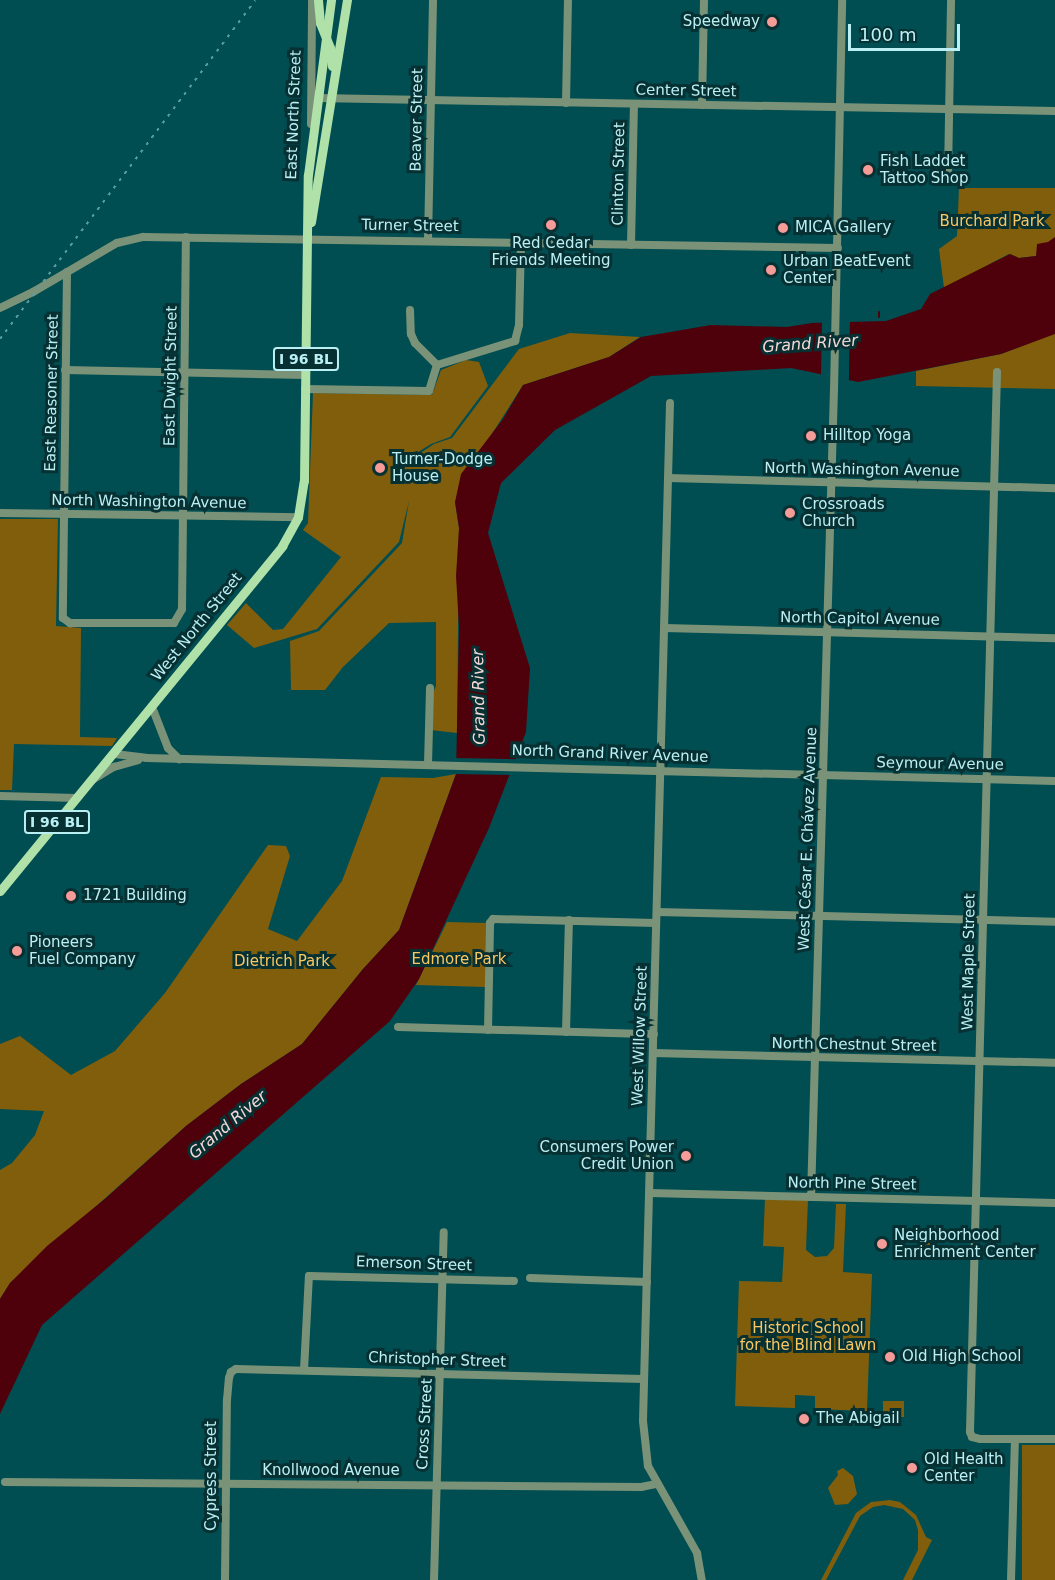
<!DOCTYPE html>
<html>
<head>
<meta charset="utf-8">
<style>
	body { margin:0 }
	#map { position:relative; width:1055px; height:1580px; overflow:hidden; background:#004d52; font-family:"DejaVu Sans",sans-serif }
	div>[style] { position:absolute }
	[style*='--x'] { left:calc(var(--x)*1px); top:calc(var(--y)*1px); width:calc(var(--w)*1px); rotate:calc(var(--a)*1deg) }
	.green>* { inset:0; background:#815e0c; transform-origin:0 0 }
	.water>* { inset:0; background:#4f010b }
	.pier>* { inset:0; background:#004d52; transform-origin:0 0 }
	.stream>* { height:2px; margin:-1px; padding:0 1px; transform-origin:1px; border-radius:1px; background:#4f010b }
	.minor>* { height:8px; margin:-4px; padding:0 4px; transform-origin:4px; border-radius:4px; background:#7a9378 }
	.major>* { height:9px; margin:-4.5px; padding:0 4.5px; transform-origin:4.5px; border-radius:4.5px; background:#afe1a9 }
	.rail>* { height:2px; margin-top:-1px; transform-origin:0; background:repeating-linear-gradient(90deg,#5b9da1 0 3px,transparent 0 9px) }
	.dots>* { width:16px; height:16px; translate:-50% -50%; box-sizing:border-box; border:3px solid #073033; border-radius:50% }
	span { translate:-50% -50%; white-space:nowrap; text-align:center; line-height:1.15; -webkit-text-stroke:6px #073033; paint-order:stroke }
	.shield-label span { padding:2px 4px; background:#073033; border:2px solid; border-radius:4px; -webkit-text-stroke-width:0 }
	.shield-label { font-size:14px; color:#baf0f4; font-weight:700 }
	.poi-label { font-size:15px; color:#baf0f4 }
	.right { translate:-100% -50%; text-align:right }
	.left { translate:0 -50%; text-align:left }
	.street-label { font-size:15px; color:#baf0f4 }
	.park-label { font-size:15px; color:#fac762 }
	.water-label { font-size:16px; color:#f6d8d6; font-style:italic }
	.scale { position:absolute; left:848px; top:24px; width:112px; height:27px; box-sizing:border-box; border:3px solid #baf0f4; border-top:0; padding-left:8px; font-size:18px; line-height:21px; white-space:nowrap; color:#baf0f4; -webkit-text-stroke:4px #073033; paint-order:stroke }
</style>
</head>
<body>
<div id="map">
	<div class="green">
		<div style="clip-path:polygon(959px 188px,1055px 188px,1055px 237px,1036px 256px,1019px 258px,1009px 254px,944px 288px,939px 249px,957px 236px)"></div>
		<div style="clip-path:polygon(570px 333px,640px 337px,609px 357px,523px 385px,481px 451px,455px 502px,459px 528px,457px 733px,431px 730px,433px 693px,436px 686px,436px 622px,389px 623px,343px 667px,325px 690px,291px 690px,290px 641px,319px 631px,402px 543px,409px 501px,399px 542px,317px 629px,254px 648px,227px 625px,246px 603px,273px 630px,283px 629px,341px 557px,303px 530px,308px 523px,313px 393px,432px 395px,441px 370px,466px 360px,479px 362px,488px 386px,450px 437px,431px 444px,418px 452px,416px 468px,419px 454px,434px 444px,452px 438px,519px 349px)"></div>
		<div style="clip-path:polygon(1055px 333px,1055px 389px,916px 386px,916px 371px,1001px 354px)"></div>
		<div style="clip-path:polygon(0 519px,58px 519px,56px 626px,81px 628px,80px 737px,117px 738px,112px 746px,14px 744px,12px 790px,0 790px)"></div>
		<div style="clip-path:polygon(456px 774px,399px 930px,363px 969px,302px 1044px,241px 1084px,186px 1126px,10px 1283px,0 1299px,0 1170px,12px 1163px,35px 1135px,44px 1111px,0 1109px,0 1044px,20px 1036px,71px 1075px,115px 1051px,165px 993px,268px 845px,286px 846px,290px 856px,268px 929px,297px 941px,342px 881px,381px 777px,433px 778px)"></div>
		<div style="clip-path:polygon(447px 922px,487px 923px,485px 987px,416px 985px)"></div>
		<div style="clip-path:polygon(765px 1198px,808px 1199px,806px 1250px,815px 1257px,827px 1256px,834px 1248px,836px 1204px,846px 1204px,843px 1272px,872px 1274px,867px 1411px,815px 1409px,815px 1396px,795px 1395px,795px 1408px,735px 1406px,739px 1281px,782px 1282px,784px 1247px,763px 1246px)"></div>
		<div style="clip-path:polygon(921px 1235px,932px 1237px,929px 1258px,920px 1258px)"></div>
		<div style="left:883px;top:1401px;width:21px;height:16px"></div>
		<div style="left:1022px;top:1445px;width:33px;height:135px"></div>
		<div style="clip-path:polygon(843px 1468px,853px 1476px,857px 1494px,848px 1504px,835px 1505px,828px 1488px,838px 1475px,837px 1471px)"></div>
		<div style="clip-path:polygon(890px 1500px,900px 1502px,916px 1515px,926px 1537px,932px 1540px,912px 1580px,903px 1580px,918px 1550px,918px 1530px,915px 1520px,903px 1509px,884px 1505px,873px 1507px,860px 1516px,826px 1580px,821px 1580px,856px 1513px,871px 1502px)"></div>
	</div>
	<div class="water">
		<div style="clip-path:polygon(1055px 237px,1055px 334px,1001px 354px,858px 382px,791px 368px,651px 376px,555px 430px,501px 483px,488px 533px,530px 668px,526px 732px,489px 828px,419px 979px,390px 1021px,42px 1325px,0 1414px,0 1299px,10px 1283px,47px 1246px,106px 1198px,186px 1126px,241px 1084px,302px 1044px,363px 969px,399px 930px,456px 774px,459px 627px,456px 576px,459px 528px,455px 502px,461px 474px,503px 419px,523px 385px,609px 357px,641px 337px,711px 325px,787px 327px,812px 323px,886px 321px,921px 309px,930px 294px,1010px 254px,1019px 258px,1036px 256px,1037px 244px,1048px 242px)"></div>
	</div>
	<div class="pier">
		<div style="left:850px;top:319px;width:64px;height:28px;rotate:91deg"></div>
		<div style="left:454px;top:758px;width:65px;height:16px;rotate:1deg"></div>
	</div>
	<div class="stream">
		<div style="--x:879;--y:312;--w:5;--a:90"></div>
	</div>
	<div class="minor">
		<div style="--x:317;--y:98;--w:738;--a:1.01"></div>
		<div style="--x:566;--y:103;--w:103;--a:-88.9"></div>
		<div style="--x:702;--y:105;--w:105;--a:-88.9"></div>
		<div style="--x:311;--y:124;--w:124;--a:-89.5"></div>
		<div style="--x:948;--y:175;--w:175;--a:-89"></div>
		<div style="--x:428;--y:240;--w:240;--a:-88.8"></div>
		<div style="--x:631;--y:245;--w:141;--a:-88.8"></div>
		<div style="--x:67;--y:272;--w:346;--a:90.7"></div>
		<div style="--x:63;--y:618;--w:9;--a:36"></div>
		<div style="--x:70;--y:623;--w:104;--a:0"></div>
		<div style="--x:174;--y:623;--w:16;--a:-60"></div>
		<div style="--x:182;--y:609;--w:372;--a:-89.4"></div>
		<div style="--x:0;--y:308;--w:37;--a:-26"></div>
		<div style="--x:33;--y:292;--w:97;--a:-30.3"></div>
		<div style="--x:117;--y:243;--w:27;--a:-13"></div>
		<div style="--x:143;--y:237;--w:695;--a:0.91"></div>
		<div style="--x:410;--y:310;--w:24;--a:88"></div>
		<div style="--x:411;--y:334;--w:10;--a:66"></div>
		<div style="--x:415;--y:343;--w:31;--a:45"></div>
		<div style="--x:65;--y:370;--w:241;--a:1.2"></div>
		<div style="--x:997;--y:372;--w:1060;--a:91.46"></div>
		<div style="--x:970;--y:1432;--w:5;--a:68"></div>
		<div style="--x:972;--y:1437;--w:8;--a:14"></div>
		<div style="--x:980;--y:1439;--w:75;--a:0"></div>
		<div style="--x:305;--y:389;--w:124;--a:0.9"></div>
		<div style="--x:429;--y:391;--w:27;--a:-73"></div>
		<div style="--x:437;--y:365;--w:82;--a:-17.1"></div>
		<div style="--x:515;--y:341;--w:16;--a:-76"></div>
		<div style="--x:519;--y:325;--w:83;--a:-88.6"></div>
		<div style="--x:670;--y:403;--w:1018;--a:91.52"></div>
		<div style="--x:643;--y:1421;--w:45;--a:83.7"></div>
		<div style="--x:648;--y:1466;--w:100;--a:60.6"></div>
		<div style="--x:697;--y:1553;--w:27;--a:80"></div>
		<div style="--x:668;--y:478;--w:387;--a:1.5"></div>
		<div style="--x:0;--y:513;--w:298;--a:0.8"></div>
		<div style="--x:664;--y:628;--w:391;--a:1.5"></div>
		<div style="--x:152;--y:707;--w:44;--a:68.7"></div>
		<div style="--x:168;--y:748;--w:16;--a:45"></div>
		<div style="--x:115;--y:754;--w:31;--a:7"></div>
		<div style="--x:146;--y:758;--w:909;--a:1.45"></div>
		<div style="--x:428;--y:765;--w:77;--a:-88.5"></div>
		<div style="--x:92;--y:780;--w:26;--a:-31"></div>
		<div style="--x:114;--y:767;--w:25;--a:-16"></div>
		<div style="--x:0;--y:796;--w:77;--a:1.5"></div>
		<div style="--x:657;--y:912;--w:398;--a:1.4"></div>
		<div style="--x:398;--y:1027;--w:256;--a:1.6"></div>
		<div style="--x:488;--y:1030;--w:107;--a:-88.9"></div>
		<div style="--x:490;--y:923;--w:5;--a:-53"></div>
		<div style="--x:493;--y:919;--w:163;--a:1.4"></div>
		<div style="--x:566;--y:1032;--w:112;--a:-88.5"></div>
		<div style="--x:653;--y:1053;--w:402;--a:1.4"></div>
		<div style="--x:649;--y:1193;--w:406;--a:1.4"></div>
		<div style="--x:811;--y:1197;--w:807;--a:-88.37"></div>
		<div style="--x:834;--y:390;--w:390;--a:-88.8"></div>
		<div style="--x:530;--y:1278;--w:117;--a:2"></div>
		<div style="--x:304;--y:1370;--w:94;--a:-87"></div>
		<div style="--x:309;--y:1276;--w:205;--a:1.4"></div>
		<div style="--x:5;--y:1482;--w:636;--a:0.45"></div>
		<div style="--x:641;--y:1487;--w:15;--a:-11"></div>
		<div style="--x:225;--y:1580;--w:180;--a:-89.4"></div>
		<div style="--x:227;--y:1400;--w:22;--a:-85"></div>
		<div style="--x:229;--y:1378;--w:6;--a:-72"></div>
		<div style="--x:231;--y:1372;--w:6;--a:-31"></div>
		<div style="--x:236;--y:1369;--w:408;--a:1.4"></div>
		<div style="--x:434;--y:1580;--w:348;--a:-88.4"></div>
		<div style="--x:1011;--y:1580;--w:141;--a:-88.4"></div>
	</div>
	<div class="major">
		<div style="--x:318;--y:0;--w:23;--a:85"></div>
		<div style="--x:320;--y:23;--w:27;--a:68"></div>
		<div style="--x:330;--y:48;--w:18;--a:84"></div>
		<div style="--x:311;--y:222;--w:225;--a:-80.8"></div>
		<div style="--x:0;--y:891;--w:446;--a:-50.7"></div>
		<div style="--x:282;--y:546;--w:33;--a:-61"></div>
		<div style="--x:298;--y:517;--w:36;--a:-81"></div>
		<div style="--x:304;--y:481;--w:306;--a:-89.3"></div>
		<div style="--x:308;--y:175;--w:177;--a:-82.5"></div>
	</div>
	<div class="rail">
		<div style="--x:0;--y:339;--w:424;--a:-53"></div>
	</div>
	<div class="dots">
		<div style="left:772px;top:22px;background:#f59b98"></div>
		<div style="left:868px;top:170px;background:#f59b98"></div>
		<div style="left:551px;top:225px;background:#f59b98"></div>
		<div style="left:783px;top:228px;background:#f59b98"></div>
		<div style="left:771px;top:270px;background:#f59b98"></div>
		<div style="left:811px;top:436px;background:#f59b98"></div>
		<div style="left:380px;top:468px;background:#f59b98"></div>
		<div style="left:790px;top:513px;background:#f59b98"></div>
		<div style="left:71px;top:896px;background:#f59b98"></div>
		<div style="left:17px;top:951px;background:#f59b98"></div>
		<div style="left:686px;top:1156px;background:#f59b98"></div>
		<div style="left:882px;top:1244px;background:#f59b98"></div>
		<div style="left:890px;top:1357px;background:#f59b98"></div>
		<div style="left:804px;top:1419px;background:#f59b98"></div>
		<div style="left:912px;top:1468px;background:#f59b98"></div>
	</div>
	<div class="shield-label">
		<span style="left:306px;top:359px">I 96 BL</span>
		<span style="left:57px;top:822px">I 96 BL</span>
	</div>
	<div class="poi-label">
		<span class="right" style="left:760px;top:22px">Speedway</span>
		<span class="left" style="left:880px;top:170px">Fish Laddet<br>Tattoo Shop</span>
		<span class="left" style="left:795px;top:228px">MICA Gallery</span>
		<span style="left:551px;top:252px">Red Cedar<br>Friends Meeting</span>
		<span class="left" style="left:783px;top:270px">Urban BeatEvent<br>Center</span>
		<span class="left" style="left:823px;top:436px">Hilltop Yoga</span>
		<span class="left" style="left:392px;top:468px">Turner-Dodge<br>House</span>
		<span class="left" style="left:802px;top:513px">Crossroads<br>Church</span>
		<span class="left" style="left:83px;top:896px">1721 Building</span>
		<span class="left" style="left:29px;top:951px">Pioneers<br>Fuel Company</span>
		<span class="right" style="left:674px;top:1156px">Consumers Power<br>Credit Union</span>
		<span class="left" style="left:894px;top:1244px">Neighborhood<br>Enrichment Center</span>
		<span class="left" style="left:902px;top:1357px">Old High School</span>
		<span class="left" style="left:816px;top:1419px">The Abigail</span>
		<span class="left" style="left:924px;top:1468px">Old Health<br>Center</span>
	</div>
	<div class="street-label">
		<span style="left:686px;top:91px;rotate:1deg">Center Street</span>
		<span style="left:294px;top:115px;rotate:-88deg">East North Street</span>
		<span style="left:417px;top:120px;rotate:-89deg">Beaver Street</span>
		<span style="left:619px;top:174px;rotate:-89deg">Clinton Street</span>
		<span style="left:410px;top:226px;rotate:1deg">Turner Street</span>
		<span style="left:171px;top:376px;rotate:-89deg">East Dwight Street</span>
		<span style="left:52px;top:393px;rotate:-89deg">East Reasoner Street</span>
		<span style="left:862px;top:470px;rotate:1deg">North Washington Avenue</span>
		<span style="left:149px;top:502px;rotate:1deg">North Washington Avenue</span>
		<span style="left:860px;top:619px;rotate:1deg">North Capitol Avenue</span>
		<span style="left:197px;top:627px;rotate:-51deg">West North Street</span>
		<span style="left:610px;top:754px;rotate:2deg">North Grand River Avenue</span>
		<span style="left:940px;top:764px;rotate:1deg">Seymour Avenue</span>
		<span style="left:808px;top:839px;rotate:-88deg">West César E. Chávez Avenue</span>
		<span style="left:969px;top:962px;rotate:-89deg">West Maple Street</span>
		<span style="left:640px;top:1036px;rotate:-88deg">West Willow Street</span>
		<span style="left:854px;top:1045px;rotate:1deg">North Chestnut Street</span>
		<span style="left:852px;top:1184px;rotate:1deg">North Pine Street</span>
		<span style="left:414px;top:1264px;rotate:2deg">Emerson Street</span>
		<span style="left:437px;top:1360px;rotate:2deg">Christopher Street</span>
		<span style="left:425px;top:1424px;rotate:-87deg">Cross Street</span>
		<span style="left:331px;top:1471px">Knollwood Avenue</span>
		<span style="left:212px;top:1476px;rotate:-90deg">Cypress Street</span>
	</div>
	<div class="park-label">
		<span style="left:992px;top:222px">Burchard Park</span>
		<span style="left:459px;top:960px">Edmore Park</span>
		<span style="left:282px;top:962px">Dietrich Park</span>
		<span style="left:808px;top:1337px">Historic School<br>for the Blind Lawn</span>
	</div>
	<div class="water-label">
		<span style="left:810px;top:344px;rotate:-4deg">Grand River</span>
		<span style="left:479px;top:697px;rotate:-91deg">Grand River</span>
		<span style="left:228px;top:1125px;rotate:-40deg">Grand River</span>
	</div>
	<div class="scale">100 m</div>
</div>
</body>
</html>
